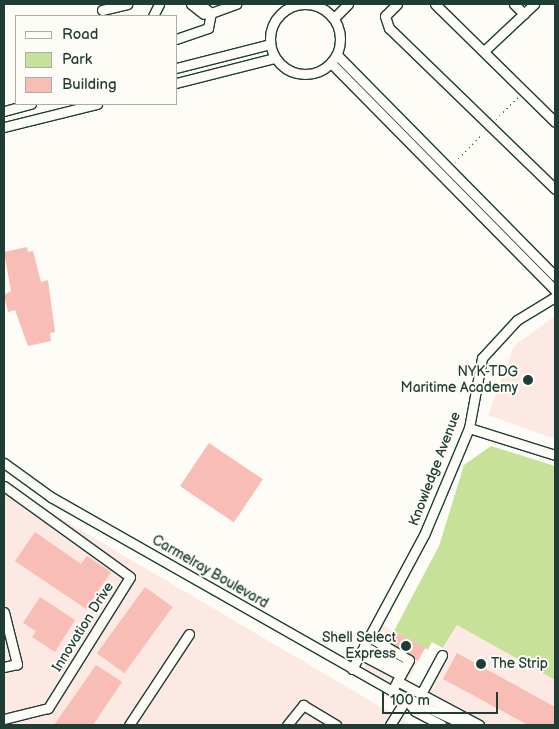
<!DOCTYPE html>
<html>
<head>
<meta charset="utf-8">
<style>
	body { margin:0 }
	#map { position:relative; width:559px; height:729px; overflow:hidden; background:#fdfcf7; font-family:"Balsamiq Sans",sans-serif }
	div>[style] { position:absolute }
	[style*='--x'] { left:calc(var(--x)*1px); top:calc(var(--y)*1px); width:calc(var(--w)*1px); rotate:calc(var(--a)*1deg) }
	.built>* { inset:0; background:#fce9e3 }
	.green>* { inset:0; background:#c7e298 }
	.building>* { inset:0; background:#f8bdb4; transform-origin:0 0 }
	.path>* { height:1px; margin-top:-0.5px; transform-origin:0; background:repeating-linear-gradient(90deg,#1f3d34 0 1px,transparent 0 5px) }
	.roads { filter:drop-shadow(1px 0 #1f3d34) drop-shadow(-1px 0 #1f3d34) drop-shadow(0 1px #1f3d34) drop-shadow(0 -1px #1f3d34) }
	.minor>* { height:9px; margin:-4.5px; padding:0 4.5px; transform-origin:4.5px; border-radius:4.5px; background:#fdfcf7 }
	.minor>.ring { margin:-4.5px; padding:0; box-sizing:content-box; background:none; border:9px solid #fdfcf7; border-radius:50% }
	.dots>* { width:14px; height:14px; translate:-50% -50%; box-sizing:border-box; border:2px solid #fdfcf7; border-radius:50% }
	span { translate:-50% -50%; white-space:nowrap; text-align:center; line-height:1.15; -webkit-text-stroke:4px #fdfcf7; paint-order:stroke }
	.poi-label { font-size:14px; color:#1f3d34 }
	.right { translate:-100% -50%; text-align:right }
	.left { translate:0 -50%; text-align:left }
	.street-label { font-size:14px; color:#1f3d34 }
	.frame { position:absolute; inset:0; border:5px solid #1f3d34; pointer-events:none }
	.legend { position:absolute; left:15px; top:15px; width:162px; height:90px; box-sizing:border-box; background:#fdfcf7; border:1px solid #a4b0a9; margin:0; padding:6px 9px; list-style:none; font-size:15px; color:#1f3d34 }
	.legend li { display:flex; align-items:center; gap:10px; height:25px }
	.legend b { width:25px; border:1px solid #a4b0a9 }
	.scale { position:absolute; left:382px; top:692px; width:116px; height:22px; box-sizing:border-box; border:2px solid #1f3d34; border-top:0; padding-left:6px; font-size:15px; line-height:18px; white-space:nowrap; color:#1f3d34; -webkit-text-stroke:4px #fdfcf7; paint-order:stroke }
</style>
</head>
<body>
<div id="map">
	<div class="built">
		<div style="clip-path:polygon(555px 316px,555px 439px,488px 415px,514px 346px)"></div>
		<div style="clip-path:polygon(4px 485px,396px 716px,412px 725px,4px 725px)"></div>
		<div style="clip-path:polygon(381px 624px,425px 648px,402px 693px,367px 674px,364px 663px)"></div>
		<div style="clip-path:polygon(457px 625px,555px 680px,555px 725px,482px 725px,420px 691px)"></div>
	</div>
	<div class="green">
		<div style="clip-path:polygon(491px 446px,555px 466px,555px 680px,457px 625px,443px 648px,432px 642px,428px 650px,394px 631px,439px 546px,464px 465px)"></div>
	</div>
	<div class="building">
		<div style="clip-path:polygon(27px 247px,28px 252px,33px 251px,41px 282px,48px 280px,55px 332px,50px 333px,51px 341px,28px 346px,15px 310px,8px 312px,4px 295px,11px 291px,4px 252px)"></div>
		<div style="left:209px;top:443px;width:65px;height:52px;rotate:34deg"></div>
		<div style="clip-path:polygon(35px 532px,81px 564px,87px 556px,111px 572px,86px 609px,15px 561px)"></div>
		<div style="left:145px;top:587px;width:34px;height:82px;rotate:36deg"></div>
		<div style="clip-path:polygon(40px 597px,75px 620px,55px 652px,32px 637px,36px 631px,23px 623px)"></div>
		<div style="clip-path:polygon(394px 631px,425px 648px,418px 661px,388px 641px)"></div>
		<div style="clip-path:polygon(457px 653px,555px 707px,555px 725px,528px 725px,443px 679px)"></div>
		<div style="clip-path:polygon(96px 665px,122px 682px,93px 725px,54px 725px)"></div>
	</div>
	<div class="path">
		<div style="--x:496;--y:119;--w:31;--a:-45"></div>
		<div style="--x:455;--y:162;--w:40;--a:-46"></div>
	</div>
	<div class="roads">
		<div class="minor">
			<div class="ring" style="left:270px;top:4px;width:61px;height:61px"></div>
			<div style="--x:191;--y:4;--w:16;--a:38"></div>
			<div style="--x:397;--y:4;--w:17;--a:135"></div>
			<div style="--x:385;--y:16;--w:13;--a:72"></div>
			<div style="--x:389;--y:28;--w:231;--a:44.1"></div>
			<div style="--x:435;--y:4;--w:168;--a:44.5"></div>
			<div style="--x:514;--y:4;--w:14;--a:45"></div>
			<div style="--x:102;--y:10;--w:26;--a:-13"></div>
			<div style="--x:211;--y:13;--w:27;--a:-20"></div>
			<div style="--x:153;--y:16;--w:13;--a:-63"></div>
			<div style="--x:334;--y:18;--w:20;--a:-45"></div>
			<div style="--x:176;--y:39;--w:34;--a:-19"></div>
			<div style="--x:208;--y:28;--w:15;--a:-79"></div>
			<div style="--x:211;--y:13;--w:14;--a:-141"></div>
			<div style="--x:484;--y:51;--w:69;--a:-43.2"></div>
			<div style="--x:337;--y:55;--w:310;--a:45.4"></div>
			<div style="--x:331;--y:63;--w:319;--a:45.4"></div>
			<div style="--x:176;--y:68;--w:97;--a:-14.3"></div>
			<div style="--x:176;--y:83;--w:102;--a:-14.2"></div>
			<div style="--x:4;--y:111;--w:28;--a:-15"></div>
			<div style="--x:4;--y:127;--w:96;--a:-13.9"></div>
			<div style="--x:469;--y:428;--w:90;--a:17.4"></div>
			<div style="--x:4;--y:463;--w:58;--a:35.9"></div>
			<div style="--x:51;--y:497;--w:392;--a:29.6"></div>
			<div style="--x:392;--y:691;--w:81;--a:25"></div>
			<div style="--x:4;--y:486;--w:155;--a:35.8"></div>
			<div style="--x:130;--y:577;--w:155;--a:122"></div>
			<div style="--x:48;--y:708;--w:45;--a:166"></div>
			<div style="--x:4;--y:612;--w:54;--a:76"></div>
			<div style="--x:17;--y:664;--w:13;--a:167"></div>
			<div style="--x:369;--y:637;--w:46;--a:29.9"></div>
			<div style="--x:409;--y:660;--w:35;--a:119"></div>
			<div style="--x:364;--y:646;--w:46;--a:28.8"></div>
			<div style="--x:360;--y:654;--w:45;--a:27.7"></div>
			<div style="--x:442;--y:655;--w:44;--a:118.3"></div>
			<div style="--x:421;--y:694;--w:66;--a:28.1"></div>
			<div style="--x:352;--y:669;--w:152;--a:-61.8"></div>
			<div style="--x:424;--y:535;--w:116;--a:-67.2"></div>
			<div style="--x:469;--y:428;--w:71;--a:-79.5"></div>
			<div style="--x:482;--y:358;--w:52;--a:-47.4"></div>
			<div style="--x:517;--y:320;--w:44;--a:-31.2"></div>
			<div style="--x:397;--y:681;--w:27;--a:28"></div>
			<div style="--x:406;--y:699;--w:15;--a:53"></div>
			<div style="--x:415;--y:711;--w:30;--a:28"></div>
			<div style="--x:129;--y:725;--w:109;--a:-56.6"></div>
			<div style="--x:287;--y:725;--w:26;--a:-51"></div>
			<div style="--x:303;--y:705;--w:39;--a:31"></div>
			<div style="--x:390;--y:725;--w:31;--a:-58"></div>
		</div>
	</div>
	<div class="dots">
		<div style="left:528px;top:380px;background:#1f3d34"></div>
		<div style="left:406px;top:646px;background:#1f3d34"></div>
		<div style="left:481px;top:664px;background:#1f3d34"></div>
	</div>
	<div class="poi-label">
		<span class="right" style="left:518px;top:380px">NYK-TDG<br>Maritime Academy</span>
		<span class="right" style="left:396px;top:646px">Shell Select<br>Express</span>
		<span class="left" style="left:491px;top:664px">The Strip</span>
	</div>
	<div class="street-label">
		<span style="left:435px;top:469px;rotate:-69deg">Knowledge Avenue</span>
		<span style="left:210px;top:572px;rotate:30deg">Carmelray Boulevard</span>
		<span style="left:83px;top:627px;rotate:-58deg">Innovation Drive</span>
	</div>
	<div class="frame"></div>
	<ul class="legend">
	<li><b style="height:6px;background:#fdfcf7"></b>Road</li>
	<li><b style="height:14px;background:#c7e298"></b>Park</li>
	<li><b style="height:14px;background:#f8bdb4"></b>Building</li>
	</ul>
	<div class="scale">100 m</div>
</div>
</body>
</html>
